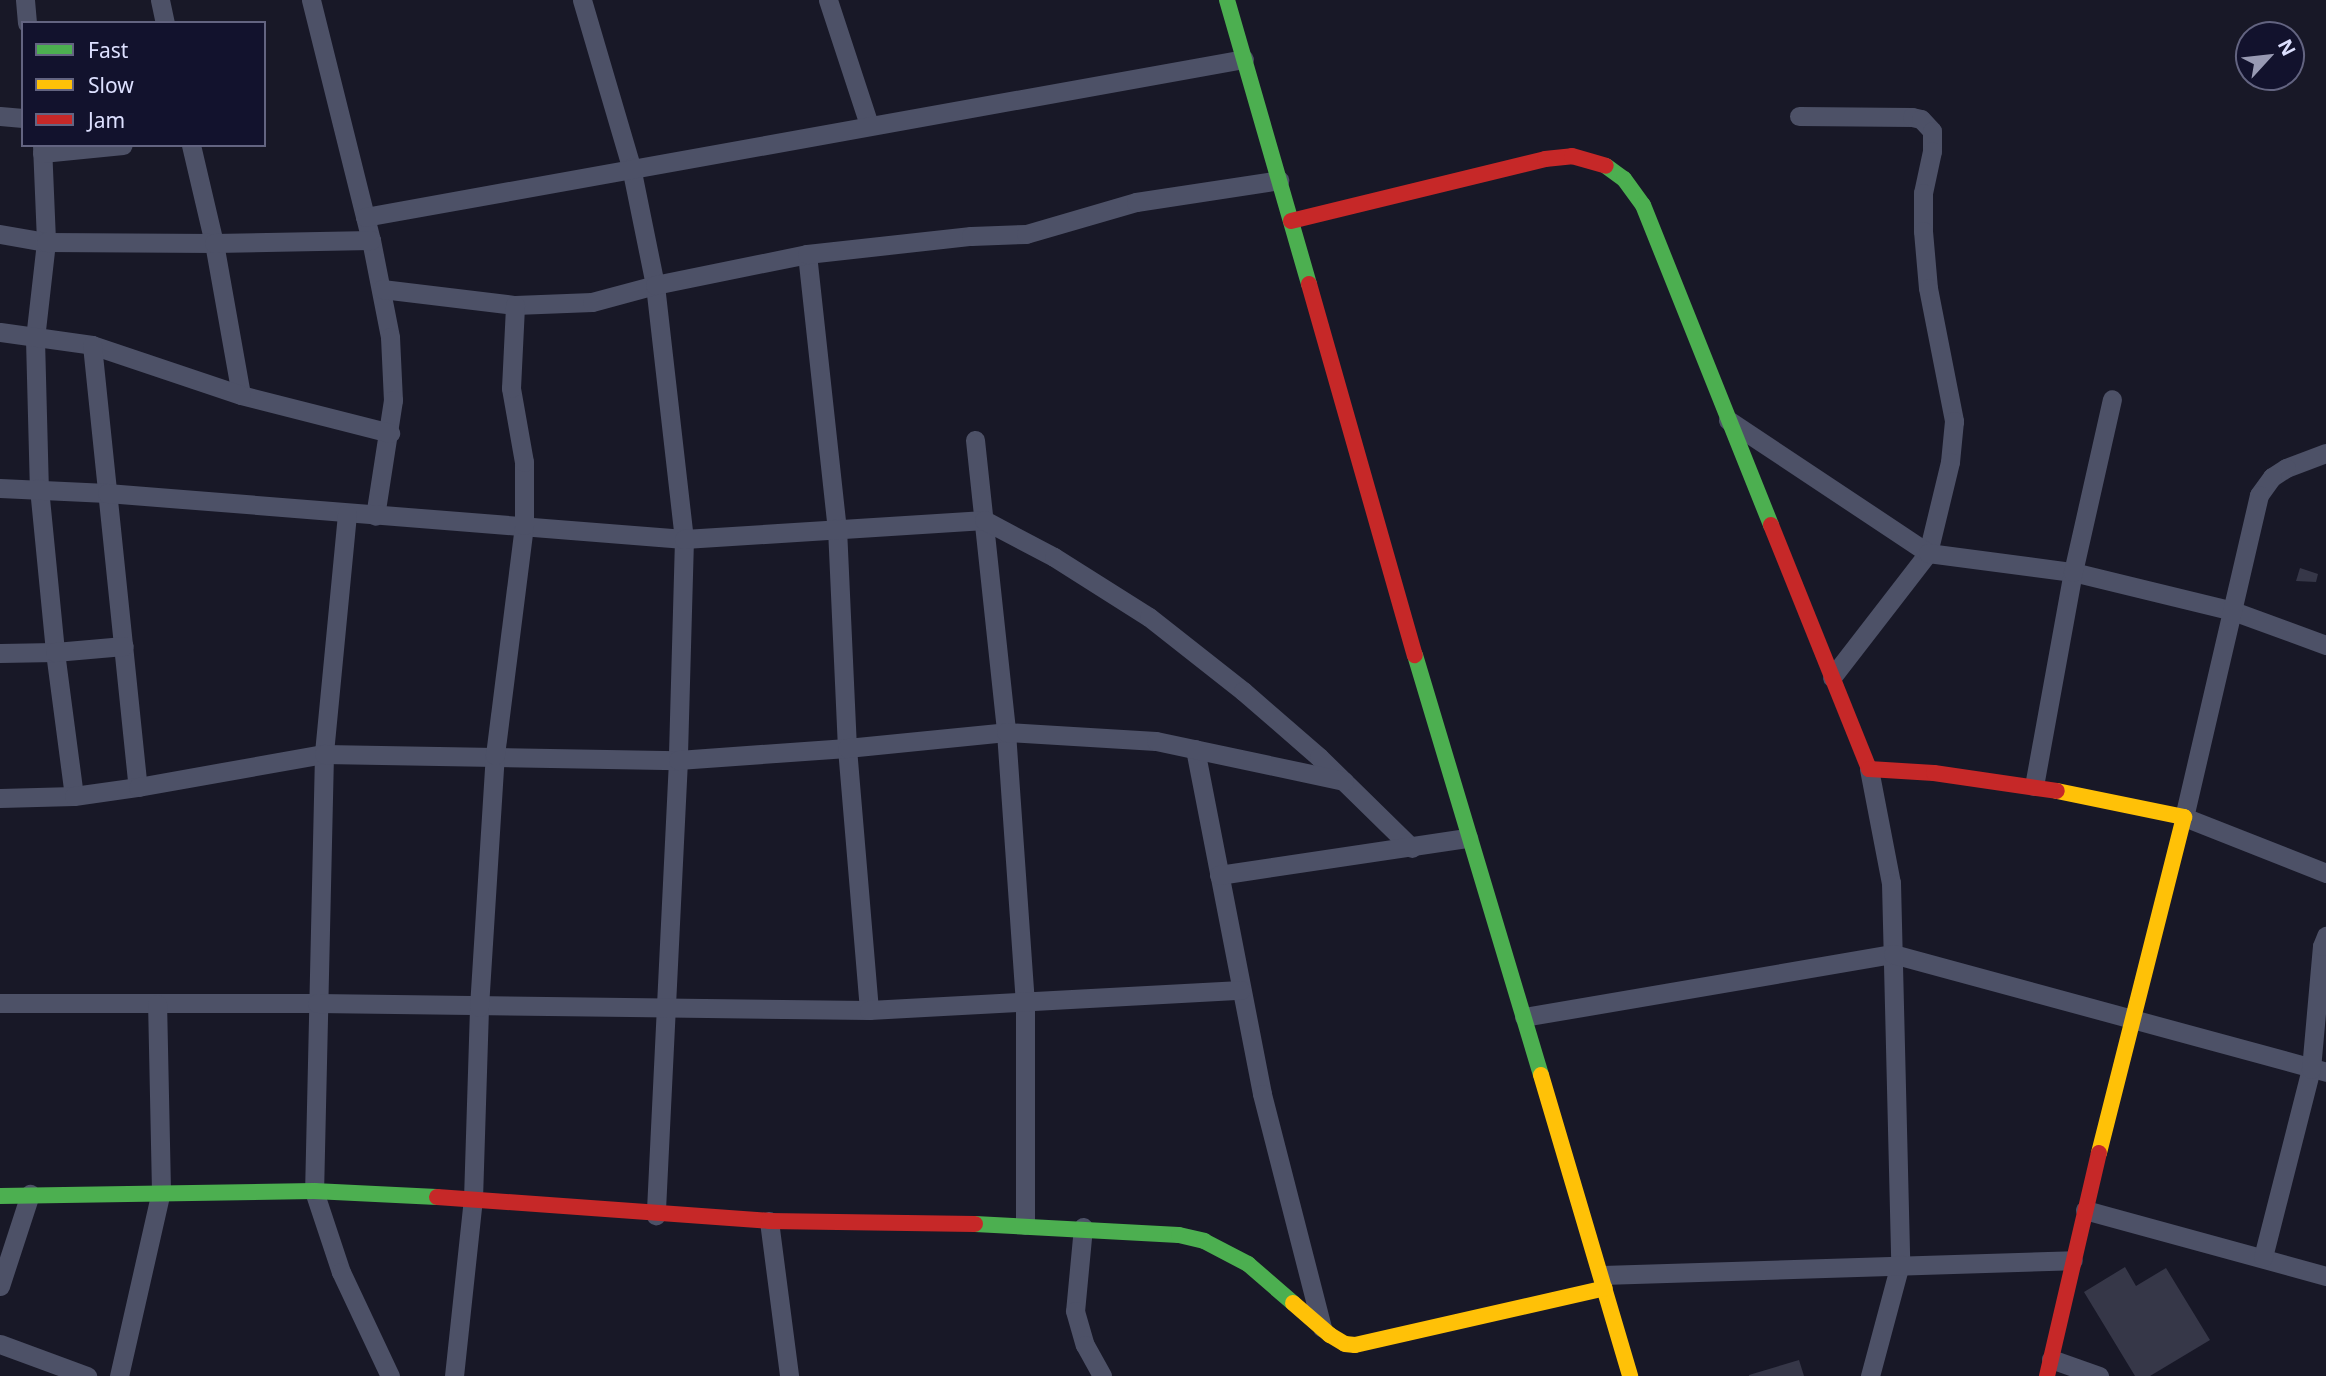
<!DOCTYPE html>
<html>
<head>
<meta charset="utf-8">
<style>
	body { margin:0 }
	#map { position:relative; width:2326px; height:1376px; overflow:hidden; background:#181827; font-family:"Noto Sans",sans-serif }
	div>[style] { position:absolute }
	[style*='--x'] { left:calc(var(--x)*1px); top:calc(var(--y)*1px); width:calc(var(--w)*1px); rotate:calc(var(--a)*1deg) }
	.building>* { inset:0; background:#363748 }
	.street>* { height:19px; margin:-9.5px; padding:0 9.5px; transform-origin:9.5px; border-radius:9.5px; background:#4d5167 }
	.fast>* { height:16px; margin:-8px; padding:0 8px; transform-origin:8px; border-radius:8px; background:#4caf50 }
	.slow>* { height:16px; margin:-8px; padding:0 8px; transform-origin:8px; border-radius:8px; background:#ffc107 }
	.jam>* { height:16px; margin:-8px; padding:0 8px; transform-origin:8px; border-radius:8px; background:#c62828 }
	span { translate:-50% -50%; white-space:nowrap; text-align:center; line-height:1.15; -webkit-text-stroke:6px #12122d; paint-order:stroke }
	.legend { position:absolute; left:21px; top:21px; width:245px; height:126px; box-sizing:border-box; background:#12122d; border:2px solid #636481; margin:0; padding:9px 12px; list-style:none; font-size:21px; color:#dde0ff }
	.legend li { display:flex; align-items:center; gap:14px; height:35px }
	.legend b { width:35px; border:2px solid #636481 }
	.north { position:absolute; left:2235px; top:21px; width:70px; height:70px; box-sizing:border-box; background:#12122d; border:2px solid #636481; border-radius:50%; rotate:63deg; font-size:19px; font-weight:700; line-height:28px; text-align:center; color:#dde0ff }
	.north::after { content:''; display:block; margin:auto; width:24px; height:32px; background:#989ab3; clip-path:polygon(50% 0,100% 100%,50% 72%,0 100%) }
</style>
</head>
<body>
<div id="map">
	<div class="building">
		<div style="clip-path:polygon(2300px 568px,2318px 574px,2316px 582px,2296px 581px)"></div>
		<div style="clip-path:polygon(2125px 1267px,2136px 1286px,2166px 1268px,2210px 1340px,2150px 1376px,2135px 1376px,2084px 1292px)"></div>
		<div style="clip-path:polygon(1799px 1360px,1804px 1376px,1749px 1376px,1749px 1375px)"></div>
	</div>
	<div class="street">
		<div style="--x:25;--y:0;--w:23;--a:85"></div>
		<div style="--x:160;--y:0;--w:24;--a:78"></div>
		<div style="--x:311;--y:0;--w:247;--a:76"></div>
		<div style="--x:371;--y:240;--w:99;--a:78.9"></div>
		<div style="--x:390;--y:337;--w:63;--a:87.3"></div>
		<div style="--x:393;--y:400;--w:117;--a:98.8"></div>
		<div style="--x:582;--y:0;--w:174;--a:73.6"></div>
		<div style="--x:631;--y:167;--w:120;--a:78.5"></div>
		<div style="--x:655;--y:285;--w:256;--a:83.5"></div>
		<div style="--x:684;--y:539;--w:221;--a:91.6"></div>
		<div style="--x:678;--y:760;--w:456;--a:92.8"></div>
		<div style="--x:828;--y:0;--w:132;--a:71.8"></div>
		<div style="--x:0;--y:116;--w:23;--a:5"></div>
		<div style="--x:1799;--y:116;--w:113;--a:0.5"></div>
		<div style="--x:1912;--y:117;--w:9;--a:13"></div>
		<div style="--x:1921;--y:119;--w:16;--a:47"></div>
		<div style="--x:1932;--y:131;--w:20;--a:90"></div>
		<div style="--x:1932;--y:151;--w:43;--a:102.1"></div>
		<div style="--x:1923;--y:193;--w:38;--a:90"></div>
		<div style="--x:1923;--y:231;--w:57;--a:85"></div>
		<div style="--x:1928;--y:288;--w:136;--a:78.9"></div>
		<div style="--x:1954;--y:421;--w:41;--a:95.6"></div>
		<div style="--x:1950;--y:462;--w:94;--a:103.6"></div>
		<div style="--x:1928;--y:553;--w:157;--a:127.7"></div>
		<div style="--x:42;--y:145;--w:97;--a:87.6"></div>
		<div style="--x:46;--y:242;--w:98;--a:96.5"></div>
		<div style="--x:35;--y:339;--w:149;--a:88.5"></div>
		<div style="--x:39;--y:488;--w:165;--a:84.4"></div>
		<div style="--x:55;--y:652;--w:145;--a:82.5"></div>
		<div style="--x:191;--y:145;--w:101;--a:76.8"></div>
		<div style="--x:214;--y:243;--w:154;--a:79.9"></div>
		<div style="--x:241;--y:395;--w:154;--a:14.3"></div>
		<div style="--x:42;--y:153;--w:81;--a:-5.6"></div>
		<div style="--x:365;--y:217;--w:893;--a:-10.19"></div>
		<div style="--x:0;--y:234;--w:47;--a:9.9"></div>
		<div style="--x:46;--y:242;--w:168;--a:0.3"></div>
		<div style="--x:214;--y:243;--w:157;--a:-1.1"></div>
		<div style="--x:807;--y:254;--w:276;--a:83.8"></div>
		<div style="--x:837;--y:528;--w:220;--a:87.4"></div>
		<div style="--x:847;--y:748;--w:263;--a:85.2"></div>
		<div style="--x:382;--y:289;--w:134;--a:6.9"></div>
		<div style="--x:515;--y:305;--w:77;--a:-2.2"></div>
		<div style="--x:592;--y:302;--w:65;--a:-15.1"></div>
		<div style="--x:655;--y:285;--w:155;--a:-11.5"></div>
		<div style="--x:807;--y:254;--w:165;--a:-6.3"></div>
		<div style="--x:971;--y:236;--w:55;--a:-2.1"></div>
		<div style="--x:1026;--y:234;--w:115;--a:-16.2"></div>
		<div style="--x:1136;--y:202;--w:145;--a:-8.7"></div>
		<div style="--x:0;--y:332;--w:93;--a:8"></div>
		<div style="--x:92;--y:345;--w:157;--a:18.6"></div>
		<div style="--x:92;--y:345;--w:444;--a:84.1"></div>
		<div style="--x:1728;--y:420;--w:240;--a:33.6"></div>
		<div style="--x:1928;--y:553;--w:146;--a:7.5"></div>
		<div style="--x:2073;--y:572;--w:165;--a:13.7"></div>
		<div style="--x:2233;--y:611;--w:99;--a:20.1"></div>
		<div style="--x:975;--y:440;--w:294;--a:83.9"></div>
		<div style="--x:1006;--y:732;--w:273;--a:86"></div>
		<div style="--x:1025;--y:1004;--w:221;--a:90"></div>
		<div style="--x:2326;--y:453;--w:43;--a:159.4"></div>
		<div style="--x:2286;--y:468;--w:17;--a:147"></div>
		<div style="--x:2272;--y:477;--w:22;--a:126"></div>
		<div style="--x:2259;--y:495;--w:331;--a:103.1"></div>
		<div style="--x:2184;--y:817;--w:153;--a:21.5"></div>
		<div style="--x:0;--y:488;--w:107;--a:2.7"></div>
		<div style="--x:107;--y:493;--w:579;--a:4.56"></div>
		<div style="--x:684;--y:539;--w:301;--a:-3.6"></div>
		<div style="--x:984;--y:520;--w:79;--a:27.9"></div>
		<div style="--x:1054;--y:557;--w:112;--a:32.3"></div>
		<div style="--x:1149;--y:617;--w:120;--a:38.2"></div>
		<div style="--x:1243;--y:691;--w:101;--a:41"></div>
		<div style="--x:1319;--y:757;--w:130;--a:44.4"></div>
		<div style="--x:347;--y:514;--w:241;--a:95.5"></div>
		<div style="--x:324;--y:754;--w:437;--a:91.3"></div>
		<div style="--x:314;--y:1191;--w:85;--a:71.6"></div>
		<div style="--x:341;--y:1272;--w:115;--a:64.8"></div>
		<div style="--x:0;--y:653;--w:55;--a:-1"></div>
		<div style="--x:55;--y:652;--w:69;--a:-5"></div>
		<div style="--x:1195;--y:749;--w:351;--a:79"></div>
		<div style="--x:1262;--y:1094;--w:241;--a:75.6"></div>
		<div style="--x:1869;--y:769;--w:116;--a:79.1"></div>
		<div style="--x:1891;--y:883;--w:381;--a:88.6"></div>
		<div style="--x:1900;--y:1264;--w:116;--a:105"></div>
		<div style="--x:2034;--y:786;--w:218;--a:-79.7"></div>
		<div style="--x:2073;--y:572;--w:177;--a:-77.3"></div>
		<div style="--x:0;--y:798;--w:74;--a:-1.5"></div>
		<div style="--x:74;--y:796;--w:65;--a:-8"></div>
		<div style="--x:138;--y:787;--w:189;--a:-10.1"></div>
		<div style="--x:324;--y:754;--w:354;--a:1"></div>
		<div style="--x:678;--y:760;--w:169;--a:-4.1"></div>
		<div style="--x:847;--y:748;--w:160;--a:-5.7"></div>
		<div style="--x:1006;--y:732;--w:150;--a:3.4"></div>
		<div style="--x:1156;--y:741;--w:192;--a:12"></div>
		<div style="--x:1219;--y:875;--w:252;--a:-8.5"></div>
		<div style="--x:0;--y:1003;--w:317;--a:0"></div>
		<div style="--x:317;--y:1003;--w:552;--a:0.73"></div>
		<div style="--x:869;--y:1010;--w:372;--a:-3.1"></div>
		<div style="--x:1524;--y:1017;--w:374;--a:-9.7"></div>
		<div style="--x:1893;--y:954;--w:449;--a:15.2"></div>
		<div style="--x:2085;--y:1210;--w:250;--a:15.3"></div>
		<div style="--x:769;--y:1221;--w:156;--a:82.6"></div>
		<div style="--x:1083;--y:1227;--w:84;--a:95.4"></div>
		<div style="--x:1075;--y:1311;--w:35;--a:74"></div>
		<div style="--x:1085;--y:1345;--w:35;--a:61"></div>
		<div style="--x:2263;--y:1257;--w:194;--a:-75.7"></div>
		<div style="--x:2311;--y:1069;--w:123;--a:-84.9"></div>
		<div style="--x:2322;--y:946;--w:11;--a:-68"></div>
		<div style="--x:1602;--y:1275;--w:471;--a:-1.8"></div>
		<div style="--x:0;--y:1286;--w:97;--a:-71.9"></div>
		<div style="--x:0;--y:1344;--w:93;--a:20.2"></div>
		<div style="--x:2051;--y:1359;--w:51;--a:19.5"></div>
		<div style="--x:119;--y:1376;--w:190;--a:-77.2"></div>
		<div style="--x:161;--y:1191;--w:187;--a:-91.2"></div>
		<div style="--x:454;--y:1376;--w:178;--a:-83.9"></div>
		<div style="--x:473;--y:1199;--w:192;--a:-88.2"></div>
		<div style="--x:479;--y:1007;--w:253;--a:-86.4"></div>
		<div style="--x:495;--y:755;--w:232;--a:-82.8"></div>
		<div style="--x:524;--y:525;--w:63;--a:-90"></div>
		<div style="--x:524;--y:462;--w:75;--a:-100"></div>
		<div style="--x:511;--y:388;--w:83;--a:-87.2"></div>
	</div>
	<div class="fast">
		<div style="--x:1227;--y:0;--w:296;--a:73.9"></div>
		<div style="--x:1606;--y:166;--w:22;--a:36"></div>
		<div style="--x:1624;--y:179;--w:32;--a:54"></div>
		<div style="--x:1643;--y:205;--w:345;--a:68.2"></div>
		<div style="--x:1415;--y:655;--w:438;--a:73.3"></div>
		<div style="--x:0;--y:1196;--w:314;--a:-0.9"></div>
		<div style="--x:314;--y:1191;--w:123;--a:2.8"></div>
		<div style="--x:975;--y:1224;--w:204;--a:3.1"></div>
		<div style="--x:1179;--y:1235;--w:26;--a:13"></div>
		<div style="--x:1204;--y:1241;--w:50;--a:27.6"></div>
		<div style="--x:1248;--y:1264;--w:60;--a:40.9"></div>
	</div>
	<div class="slow">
		<div style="--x:2057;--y:791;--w:130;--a:11.6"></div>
		<div style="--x:2184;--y:817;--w:347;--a:104.2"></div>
		<div style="--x:1541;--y:1075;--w:314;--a:73.5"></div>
		<div style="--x:1293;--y:1303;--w:49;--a:40.9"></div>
		<div style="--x:1330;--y:1335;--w:17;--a:31"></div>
		<div style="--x:1345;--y:1344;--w:10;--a:6"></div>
		<div style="--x:1355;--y:1345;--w:256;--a:-12.8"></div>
	</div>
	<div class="jam">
		<div style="--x:1291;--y:221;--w:261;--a:-13.7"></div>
		<div style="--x:1545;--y:159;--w:27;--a:-6"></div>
		<div style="--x:1572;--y:156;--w:35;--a:16"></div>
		<div style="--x:1309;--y:284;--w:386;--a:74.1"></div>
		<div style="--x:1771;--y:525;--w:263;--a:68.1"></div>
		<div style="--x:1869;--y:769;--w:65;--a:3.5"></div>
		<div style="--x:1934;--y:773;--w:124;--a:8.3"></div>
		<div style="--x:437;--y:1197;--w:333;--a:4.1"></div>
		<div style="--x:769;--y:1221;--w:206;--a:0.8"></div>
		<div style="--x:2047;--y:1376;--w:229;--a:-76.9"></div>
	</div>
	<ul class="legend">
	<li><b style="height:9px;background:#4caf50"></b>Fast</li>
	<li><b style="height:9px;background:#ffc107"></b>Slow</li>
	<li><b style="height:9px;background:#c62828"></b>Jam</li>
	</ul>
	<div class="north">N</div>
</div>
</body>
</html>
